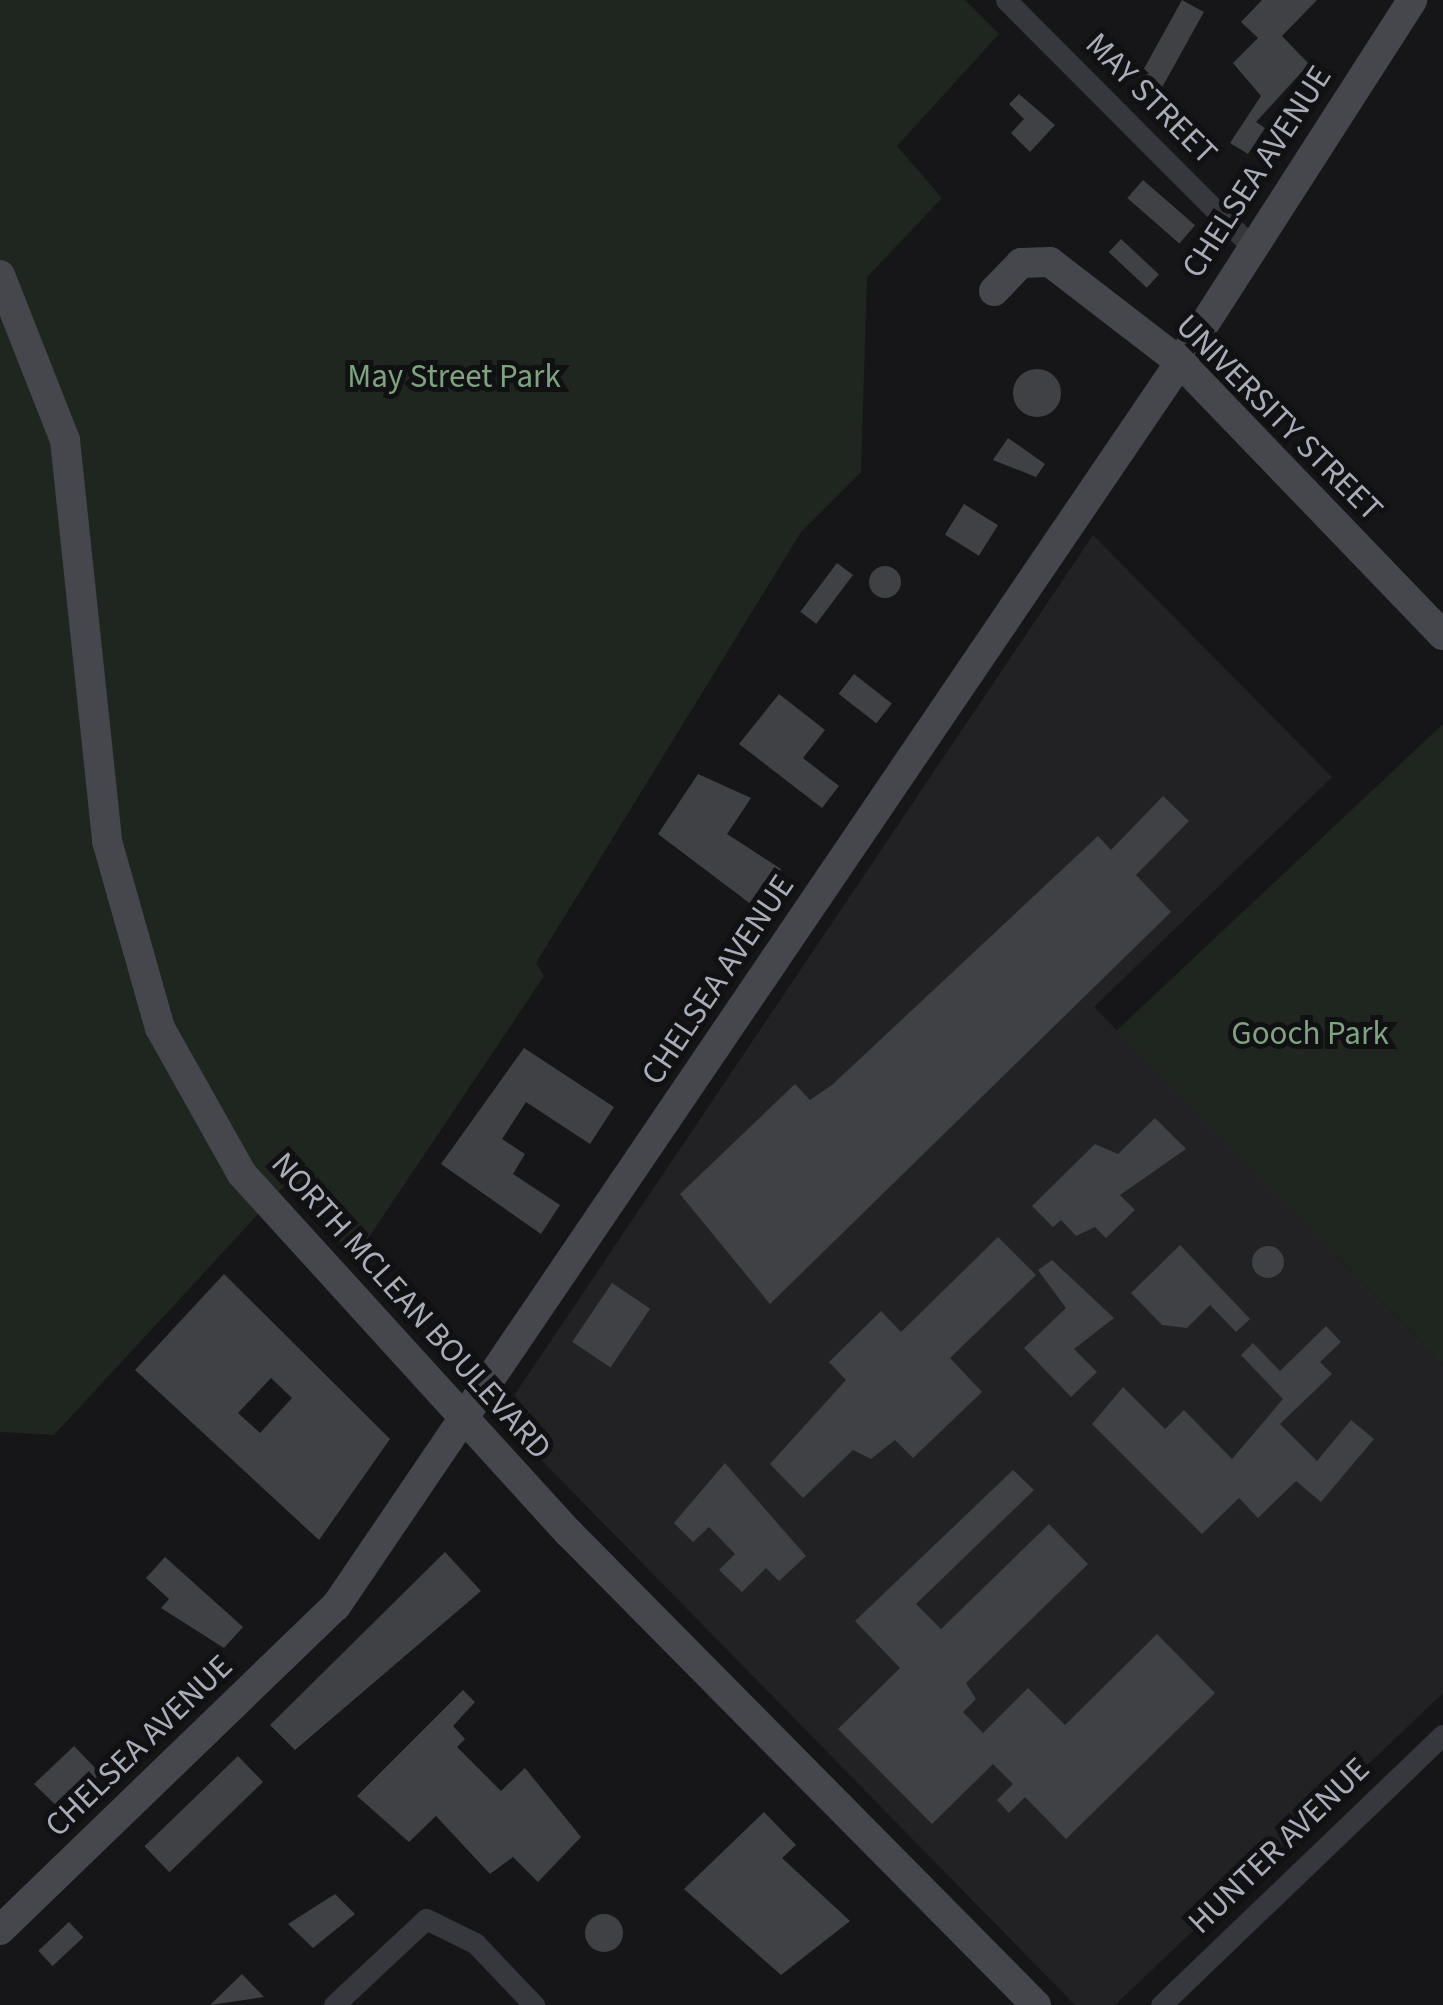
<!DOCTYPE html>
<html>
<head>
<meta charset="utf-8">
<style>
	body { margin:0 }
	#map { position:relative; width:1443px; height:2005px; overflow:hidden; background:#161618; font-family:"Source Sans 3",sans-serif }
	div>[style] { position:absolute }
	[style*='--x'] { left:calc(var(--x)*1px); top:calc(var(--y)*1px); width:calc(var(--w)*1px); rotate:calc(var(--a)*1deg) }
	.built>* { inset:0; background:#222225 }
	.green>* { inset:0; background:#1e261f }
	.building>* { inset:0; background:#404145; transform-origin:0 0 }
	.round { border-radius:50% }
	.street>* { height:21px; margin:-10.5px; padding:0 10.5px; transform-origin:10.5px; border-radius:10.5px; background:#37383d }
	.secondary>* { height:30px; margin:-15px; padding:0 15px; transform-origin:15px; border-radius:15px; background:#45474d }
	span { translate:-50% -50%; white-space:nowrap; text-align:center; line-height:1.15; -webkit-text-stroke:10px #111113; paint-order:stroke }
	.street-label { font-size:33px; color:#a8adb8 }
	.park-label { font-size:33px; color:#7fa381 }
</style>
</head>
<body>
<div id="map">
	<div class="built">
		<div style="clip-path:polygon(1093px 535px,1332px 777px,1094px 1007px,1443px 1364px,1443px 1693px,1115px 2005px,1075px 2005px,510px 1428px,505px 1409px)"></div>
	</div>
	<div class="green">
		<div style="clip-path:polygon(0 0,965px 0,999px 34px,897px 146px,942px 198px,867px 277px,861px 472px,801px 532px,536px 963px,544px 976px,355px 1258px,286px 1184px,54px 1435px,0 1432px)"></div>
		<div style="clip-path:polygon(1443px 724px,1443px 1364px,1116px 1031px)"></div>
	</div>
	<div class="building">
		<div style="left:1182px;top:0;width:25px;height:94px;rotate:29deg"></div>
		<div style="clip-path:polygon(1262px 0,1317px 0,1282px 36px,1309px 64px,1256px 122px,1265px 128px,1248px 154px,1230px 143px,1261px 96px,1233px 63px,1258px 38px,1241px 22px)"></div>
		<div style="clip-path:polygon(1019px 94px,1055px 125px,1030px 152px,1011px 133px,1024px 119px,1009px 104px)"></div>
		<div style="left:1143px;top:180px;width:69px;height:24px;rotate:41deg"></div>
		<div style="left:1121px;top:239px;width:52px;height:18px;rotate:43deg"></div>
		<div class="round" style="left:1013px;top:369px;width:48px;height:48px"></div>
		<div style="clip-path:polygon(1008px 438px,1045px 464px,1036px 477px,993px 460px)"></div>
		<div style="left:964px;top:504px;width:40px;height:36px;rotate:32deg"></div>
		<div style="left:837px;top:563px;width:20px;height:61px;rotate:37deg"></div>
		<div class="round" style="left:869px;top:566px;width:32px;height:32px"></div>
		<div style="left:854px;top:674px;width:48px;height:25px;rotate:38deg"></div>
		<div style="clip-path:polygon(779px 694px,825px 730px,803px 758px,839px 786px,822px 808px,739px 744px)"></div>
		<div style="clip-path:polygon(698px 774px,751px 798px,727px 834px,781px 869px,756px 908px,658px 834px)"></div>
		<div style="clip-path:polygon(1163px 796px,1189px 821px,1136px 875px,1171px 912px,770px 1304px,680px 1194px,795px 1084px,810px 1100px,832px 1085px,1098px 836px,1111px 850px)"></div>
		<div style="clip-path:polygon(524px 1048px,614px 1107px,590px 1144px,526px 1102px,502px 1139px,525px 1154px,513px 1174px,560px 1205px,541px 1234px,441px 1164px)"></div>
		<div style="clip-path:polygon(1155px 1118px,1186px 1149px,1120px 1195px,1135px 1210px,1106px 1238px,1095px 1227px,1076px 1236px,1061px 1220px,1053px 1227px,1032px 1206px,1095px 1144px,1118px 1154px)"></div>
		<div style="clip-path:polygon(998px 1237px,1036px 1275px,950px 1358px,982px 1392px,913px 1458px,895px 1440px,871px 1459px,853px 1450px,803px 1498px,770px 1464px,846px 1380px,829px 1362px,881px 1311px,901px 1332px)"></div>
		<div style="clip-path:polygon(1180px 1245px,1250px 1319px,1236px 1332px,1210px 1305px,1187px 1328px,1162px 1325px,1131px 1293px)"></div>
		<div class="round" style="left:1252px;top:1246px;width:32px;height:32px"></div>
		<div style="clip-path:polygon(1052px 1260px,1114px 1318px,1074px 1349px,1097px 1372px,1071px 1397px,1024px 1348px,1066px 1308px,1038px 1270px)"></div>
		<div style="clip-path:polygon(evenodd,224px 1274px,390px 1439px,319px 1540px,135px 1370px,224px 1274px,271px 1378px,292px 1398px,260px 1433px,238px 1413px,271px 1378px)"></div>
		<div style="left:612px;top:1283px;width:46px;height:71px;rotate:34deg"></div>
		<div style="clip-path:polygon(1326px 1326px,1341px 1342px,1320px 1362px,1332px 1374px,1280px 1424px,1317px 1461px,1351px 1420px,1374px 1439px,1321px 1502px,1296px 1481px,1258px 1518px,1239px 1498px,1202px 1534px,1092px 1424px,1123px 1387px,1165px 1429px,1184px 1410px,1232px 1459px,1283px 1399px,1241px 1355px,1253px 1343px,1280px 1371px)"></div>
		<div style="clip-path:polygon(725px 1463px,806px 1556px,779px 1581px,766px 1568px,742px 1592px,719px 1570px,735px 1554px,709px 1527px,693px 1542px,674px 1523px)"></div>
		<div style="clip-path:polygon(1013px 1470px,1034px 1490px,916px 1604px,941px 1629px,1049px 1524px,1088px 1564px,966px 1683px,976px 1699px,963px 1712px,983px 1733px,1028px 1688px,1065px 1725px,1157px 1634px,1215px 1693px,1066px 1839px,1025px 1797px,1009px 1813px,997px 1800px,1013px 1784px,993px 1764px,932px 1824px,838px 1729px,900px 1668px,855px 1621px)"></div>
		<div style="clip-path:polygon(445px 1552px,481px 1591px,295px 1750px,270px 1725px)"></div>
		<div style="clip-path:polygon(165px 1557px,243px 1627px,224px 1648px,161px 1608px,169px 1599px,146px 1578px)"></div>
		<div style="clip-path:polygon(463px 1690px,475px 1702px,453px 1726px,465px 1739px,457px 1747px,501px 1791px,525px 1768px,581px 1837px,538px 1882px,513px 1857px,490px 1874px,436px 1816px,409px 1842px,357px 1796px)"></div>
		<div style="clip-path:polygon(74px 1746px,100px 1773px,65px 1814px,34px 1784px)"></div>
		<div style="left:238px;top:1756px;width:36px;height:130px;rotate:46deg"></div>
		<div style="clip-path:polygon(764px 1812px,796px 1845px,782px 1858px,850px 1921px,781px 1975px,684px 1889px)"></div>
		<div style="clip-path:polygon(335px 1894px,355px 1914px,313px 1948px,288px 1924px)"></div>
		<div class="round" style="left:585px;top:1914px;width:38px;height:38px"></div>
		<div style="left:69px;top:1922px;width:21px;height:42px;rotate:47deg"></div>
		<div style="clip-path:polygon(242px 1974px,264px 1997px,210px 2005px)"></div>
	</div>
	<div class="street">
		<div style="--x:1006;--y:0;--w:346;--a:45.1"></div>
		<div style="--x:334;--y:2005;--w:126;--a:-43.1"></div>
		<div style="--x:426;--y:1919;--w:55;--a:26.1"></div>
		<div style="--x:475;--y:1943;--w:86;--a:46.4"></div>
		<div style="--x:1161;--y:2005;--w:390;--a:-43.8"></div>
	</div>
	<div class="secondary">
		<div style="--x:0;--y:275;--w:177;--a:68.5"></div>
		<div style="--x:65;--y:440;--w:403;--a:84"></div>
		<div style="--x:107;--y:841;--w:194;--a:74.2"></div>
		<div style="--x:160;--y:1028;--w:167;--a:60.7"></div>
		<div style="--x:242;--y:1174;--w:486;--a:47.7"></div>
		<div style="--x:569;--y:1533;--w:664;--a:45.31"></div>
		<div style="--x:994;--y:291;--w:39;--a:-46"></div>
		<div style="--x:1021;--y:263;--w:29;--a:-2"></div>
		<div style="--x:1050;--y:262;--w:164;--a:37.6"></div>
		<div style="--x:1180;--y:362;--w:379;--a:46.1"></div>
		<div style="--x:0;--y:1930;--w:467;--a:-44"></div>
		<div style="--x:336;--y:1606;--w:1503;--a:-55.84"></div>
		<div style="--x:1180;--y:362;--w:430;--a:-57.3"></div>
	</div>
	<div class="street-label">
		<span style="left:1151px;top:99px;rotate:45deg">MAY STREET</span>
		<span style="left:1257px;top:172px;rotate:-57deg">CHELSEA AVENUE</span>
		<span style="left:1279px;top:418px;rotate:45deg">UNIVERSITY STREET</span>
		<span style="left:718px;top:980px;rotate:-56deg">CHELSEA AVENUE</span>
		<span style="left:411px;top:1306px;rotate:48deg">NORTH MCLEAN BOULEVARD</span>
		<span style="left:139px;top:1746px;rotate:-44deg">CHELSEA AVENUE</span>
		<span style="left:1279px;top:1846px;rotate:-44deg">HUNTER AVENUE</span>
	</div>
	<div class="park-label">
		<span style="left:454px;top:377px">May Street Park</span>
		<span style="left:1310px;top:1034px">Gooch Park</span>
	</div>
</div>
</body>
</html>
